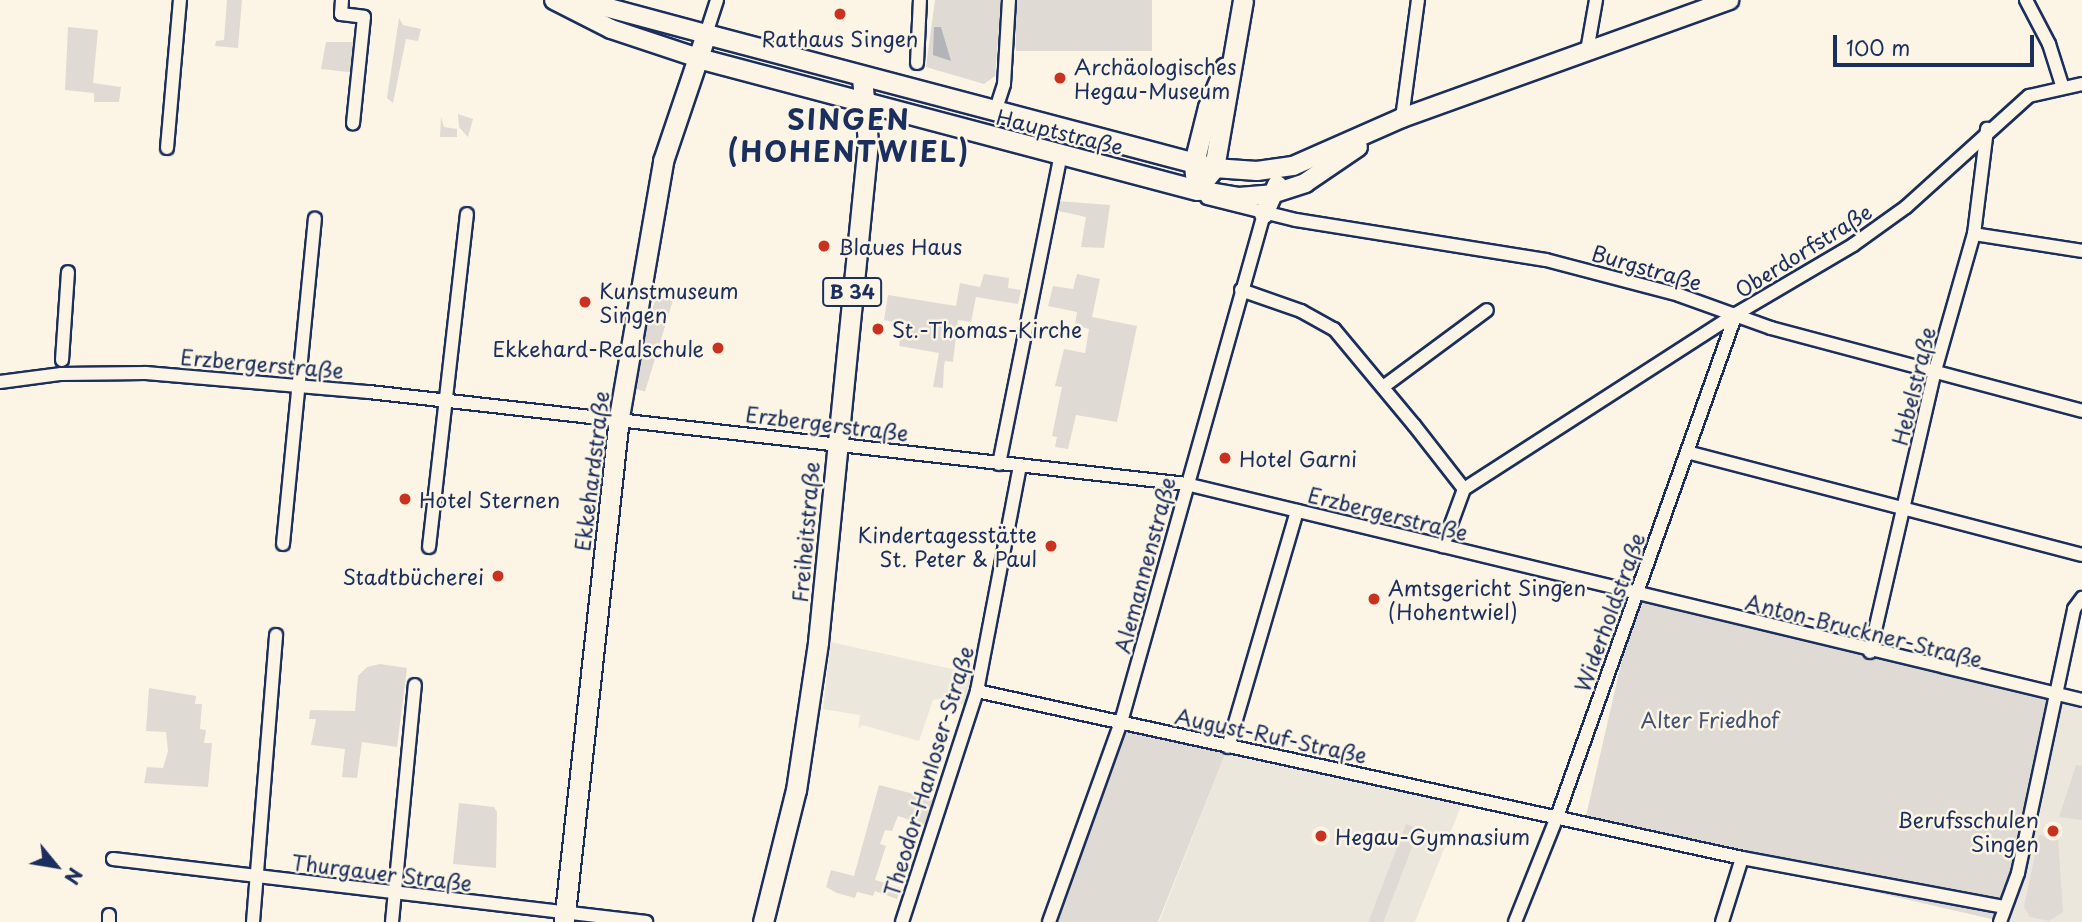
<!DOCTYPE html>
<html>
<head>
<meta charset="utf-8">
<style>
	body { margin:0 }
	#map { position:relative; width:2082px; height:922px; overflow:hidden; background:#fcf5e5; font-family:"Playpen Sans",sans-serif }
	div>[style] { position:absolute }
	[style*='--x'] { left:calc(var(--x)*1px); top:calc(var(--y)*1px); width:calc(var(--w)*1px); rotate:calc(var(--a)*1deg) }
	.built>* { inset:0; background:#ece7dc }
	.green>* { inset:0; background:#dfdbd4; transform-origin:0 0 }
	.water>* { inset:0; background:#b2b4b8 }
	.roads { filter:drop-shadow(2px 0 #1b2f5e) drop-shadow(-2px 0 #1b2f5e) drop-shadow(0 2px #1b2f5e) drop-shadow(0 -2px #1b2f5e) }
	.street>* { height:12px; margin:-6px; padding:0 6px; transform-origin:6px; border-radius:6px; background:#fcf5e5 }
	.secondary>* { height:18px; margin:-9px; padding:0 9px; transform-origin:9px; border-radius:9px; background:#fcf5e5 }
	.primary>* { height:19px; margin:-9.5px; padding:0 9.5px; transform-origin:9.5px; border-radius:9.5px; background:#fcf5e5 }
	.dots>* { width:19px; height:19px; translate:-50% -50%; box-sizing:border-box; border:4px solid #fcf5e5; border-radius:50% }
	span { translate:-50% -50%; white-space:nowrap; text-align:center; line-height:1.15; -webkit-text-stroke:5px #fcf5e5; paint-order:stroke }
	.shield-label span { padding:2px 5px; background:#fcf5e5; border:2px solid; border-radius:5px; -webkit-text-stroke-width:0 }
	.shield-label { font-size:19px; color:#1b2f5e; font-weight:700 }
	.poi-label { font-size:21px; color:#1b2f5e }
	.left { translate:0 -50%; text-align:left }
	.right { translate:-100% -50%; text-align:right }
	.street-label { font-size:21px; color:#1b2f5e }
	.park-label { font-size:21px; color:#425176 }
	.district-label { font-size:28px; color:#1b2f5e; font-weight:700; letter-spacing:2px }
	.north { position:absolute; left:21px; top:831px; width:70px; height:70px; -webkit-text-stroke:5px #fcf5e5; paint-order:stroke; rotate:120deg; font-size:19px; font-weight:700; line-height:28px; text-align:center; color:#1b2f5e }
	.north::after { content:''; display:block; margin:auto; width:24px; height:32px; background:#1b2f5e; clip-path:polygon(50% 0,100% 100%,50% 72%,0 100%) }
	.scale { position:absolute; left:1833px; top:35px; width:201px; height:32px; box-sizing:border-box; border:4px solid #1b2f5e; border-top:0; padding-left:9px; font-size:21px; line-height:24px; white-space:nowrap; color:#1b2f5e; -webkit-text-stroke:5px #fcf5e5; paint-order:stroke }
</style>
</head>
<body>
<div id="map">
	<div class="built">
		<div style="clip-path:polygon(831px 642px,975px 674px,967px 707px,948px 697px,933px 700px,919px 741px,862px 725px,858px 729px,860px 715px,823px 709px)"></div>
		<div style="clip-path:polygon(2059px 695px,2082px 700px,2082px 922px,2000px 922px)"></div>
		<div style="clip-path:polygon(1228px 747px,1465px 796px,1415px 922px,1159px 922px)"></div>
	</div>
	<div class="green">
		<div style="clip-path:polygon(227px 0,242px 0,238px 48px,215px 46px,216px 41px,224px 40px)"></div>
		<div style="clip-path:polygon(935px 0,1001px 0,995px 76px,984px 84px,926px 67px)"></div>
		<div style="left:1016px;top:0;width:136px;height:51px"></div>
		<div style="clip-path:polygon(399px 18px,403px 25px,421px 29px,418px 41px,406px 39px,393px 103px,387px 98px)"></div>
		<div style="clip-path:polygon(68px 27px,98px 30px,93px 83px,121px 87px,119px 102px,94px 102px,94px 93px,65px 90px)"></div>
		<div style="clip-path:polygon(326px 42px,361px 42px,358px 73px,321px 69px)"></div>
		<div style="clip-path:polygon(458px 114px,473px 119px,468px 137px,459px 127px)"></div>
		<div style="clip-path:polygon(441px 117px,444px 127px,457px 129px,457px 137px,440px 137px)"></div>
		<div style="clip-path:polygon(1057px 201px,1110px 205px,1104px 248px,1081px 247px,1086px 217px,1054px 210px)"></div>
		<div style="clip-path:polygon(984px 274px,1009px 278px,1008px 288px,1021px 290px,1018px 304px,976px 297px,971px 322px,958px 320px,953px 362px,945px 361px,944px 366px,943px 388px,933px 387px,939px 353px,899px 346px,902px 324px,884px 320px,888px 295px,956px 306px,960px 283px,980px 287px)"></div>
		<div style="clip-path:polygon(1077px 274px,1100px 279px,1092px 317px,1137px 326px,1117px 422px,1076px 415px,1068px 449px,1055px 447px,1057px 437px,1052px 436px,1062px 387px,1055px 386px,1064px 349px,1085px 353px,1089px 329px,1075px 325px,1077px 312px,1048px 306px,1053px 286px,1073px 289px)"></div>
		<div style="left:658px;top:291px;width:17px;height:100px;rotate:17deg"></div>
		<div style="left:1637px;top:595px;width:434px;height:236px;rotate:13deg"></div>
		<div style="clip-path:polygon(380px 664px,407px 668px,397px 747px,362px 742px,357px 778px,342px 777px,345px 749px,311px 745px,316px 719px,309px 719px,310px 710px,355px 711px,358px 676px,367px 667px)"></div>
		<div style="clip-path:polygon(149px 688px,196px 696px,195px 704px,202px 704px,200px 729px,206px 730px,204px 743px,212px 743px,208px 787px,144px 783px,147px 767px,163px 768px,168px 751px,166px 732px,146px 731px)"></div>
		<div style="clip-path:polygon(1121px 722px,1228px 747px,1158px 922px,1049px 922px)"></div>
		<div style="clip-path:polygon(2076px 765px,2082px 766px,2082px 820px,2059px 817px)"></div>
		<div style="clip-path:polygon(879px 785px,933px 799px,925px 825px,898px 816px,892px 831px,885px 830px,880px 844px,886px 846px,875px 880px,901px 888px,897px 899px,875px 891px,873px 896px,857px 892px,855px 898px,837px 893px,826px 887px,831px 870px,854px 876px)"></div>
		<div style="clip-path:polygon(459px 803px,494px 807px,497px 812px,496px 868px,453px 864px)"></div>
		<div style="left:1406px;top:824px;width:14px;height:104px;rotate:21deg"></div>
		<div style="clip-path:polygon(2039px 835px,2058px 837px,2063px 912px,2049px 921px,2030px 917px,2024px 907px)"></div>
	</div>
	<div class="water">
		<div style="clip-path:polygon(934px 27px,941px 27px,951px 61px,933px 55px)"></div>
	</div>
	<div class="roads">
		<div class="street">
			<div style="--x:342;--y:0;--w:14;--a:94"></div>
			<div style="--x:341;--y:14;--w:23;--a:7"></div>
			<div style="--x:364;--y:17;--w:107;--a:95.9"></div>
			<div style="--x:2026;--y:0;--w:50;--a:62.4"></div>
			<div style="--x:2049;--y:44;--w:43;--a:72.4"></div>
			<div style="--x:706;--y:34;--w:36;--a:-72"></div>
			<div style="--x:1587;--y:51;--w:52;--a:-80"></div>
			<div style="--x:917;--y:63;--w:63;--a:-87.3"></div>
			<div style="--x:995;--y:112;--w:29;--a:-72"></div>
			<div style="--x:1004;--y:84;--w:84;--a:-86.6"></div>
			<div style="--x:1402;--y:118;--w:119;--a:-82.3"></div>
			<div style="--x:167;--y:148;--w:149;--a:-85"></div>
			<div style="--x:1207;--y:198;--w:92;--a:13.9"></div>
			<div style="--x:1296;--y:220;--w:253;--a:9.1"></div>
			<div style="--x:1546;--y:260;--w:138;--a:14.7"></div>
			<div style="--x:1679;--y:295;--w:98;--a:19.7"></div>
			<div style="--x:1771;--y:328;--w:322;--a:14.9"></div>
			<div style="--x:1974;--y:234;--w:109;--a:8.9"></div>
			<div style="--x:1241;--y:290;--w:64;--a:19.3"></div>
			<div style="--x:1301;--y:311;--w:38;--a:29"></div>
			<div style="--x:1334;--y:329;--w:125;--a:50.2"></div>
			<div style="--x:1414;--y:425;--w:81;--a:52"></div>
			<div style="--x:1464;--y:489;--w:61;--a:110.2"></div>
			<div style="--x:62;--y:360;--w:88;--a:-86.1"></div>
			<div style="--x:0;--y:382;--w:62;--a:-7.5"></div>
			<div style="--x:61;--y:374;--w:85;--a:-0.7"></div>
			<div style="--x:146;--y:373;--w:224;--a:4.9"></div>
			<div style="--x:369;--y:392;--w:822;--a:6.42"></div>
			<div style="--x:1186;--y:484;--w:922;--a:13.55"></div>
			<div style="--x:1383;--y:387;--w:129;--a:-36.5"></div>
			<div style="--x:1687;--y:452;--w:408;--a:14.6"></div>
			<div style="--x:999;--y:464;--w:315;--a:-78.7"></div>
			<div style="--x:1464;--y:489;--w:323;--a:-32.8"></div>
			<div style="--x:1736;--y:314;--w:136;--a:-30.5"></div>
			<div style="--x:1853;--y:245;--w:65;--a:-35.6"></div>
			<div style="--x:1906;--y:207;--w:166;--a:-42.1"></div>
			<div style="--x:2029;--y:96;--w:54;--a:-12.8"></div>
			<div style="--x:283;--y:544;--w:327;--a:-84.4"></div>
			<div style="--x:429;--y:547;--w:335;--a:-83.5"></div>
			<div style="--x:1870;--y:652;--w:285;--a:-77"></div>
			<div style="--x:1934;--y:374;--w:146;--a:-74.1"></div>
			<div style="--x:1974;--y:234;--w:106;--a:-82.9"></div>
			<div style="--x:977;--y:691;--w:783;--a:12.31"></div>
			<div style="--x:1742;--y:858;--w:266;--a:10.6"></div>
			<div style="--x:1228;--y:747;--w:246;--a:-73.7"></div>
			<div style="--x:113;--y:859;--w:537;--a:6.74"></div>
			<div style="--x:109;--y:922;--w:7;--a:-90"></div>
			<div style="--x:253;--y:922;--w:288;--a:-85.4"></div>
			<div style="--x:392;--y:922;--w:238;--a:-84.5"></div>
			<div style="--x:902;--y:922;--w:243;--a:-72"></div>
			<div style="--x:977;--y:691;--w:229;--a:-79.2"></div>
			<div style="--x:1049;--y:922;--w:213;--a:-70.2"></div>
			<div style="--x:1121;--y:722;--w:528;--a:-74.28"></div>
			<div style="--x:1515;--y:922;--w:113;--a:-68.2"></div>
			<div style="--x:1557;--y:817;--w:534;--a:-70.41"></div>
			<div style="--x:1722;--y:922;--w:67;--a:-72.6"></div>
			<div style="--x:2000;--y:922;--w:52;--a:-69.8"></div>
			<div style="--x:2018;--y:873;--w:270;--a:-78"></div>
			<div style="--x:2074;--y:609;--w:14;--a:-54"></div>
		</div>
		<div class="secondary">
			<div style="--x:554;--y:0;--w:64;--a:27"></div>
			<div style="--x:611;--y:29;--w:92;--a:18.4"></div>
			<div style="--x:579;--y:0;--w:131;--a:15"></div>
			<div style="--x:1214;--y:168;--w:43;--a:4"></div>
			<div style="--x:1257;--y:171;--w:36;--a:-8"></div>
			<div style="--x:1293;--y:166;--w:119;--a:-23.8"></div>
			<div style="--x:1402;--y:118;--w:348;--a:-19.8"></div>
			<div style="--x:1197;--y:190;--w:43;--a:9.5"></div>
			<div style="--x:1239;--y:197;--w:33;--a:-5"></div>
			<div style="--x:1272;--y:194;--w:35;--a:-18"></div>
			<div style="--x:1305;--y:183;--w:64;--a:-34.2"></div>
			<div style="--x:1264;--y:214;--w:32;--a:-66"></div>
		</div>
		<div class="primary">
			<div style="--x:698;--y:58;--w:516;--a:14.82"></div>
			<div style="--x:1195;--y:175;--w:12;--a:-95"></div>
			<div style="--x:1194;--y:163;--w:58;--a:-76"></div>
			<div style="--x:1208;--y:107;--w:43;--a:-67"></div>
			<div style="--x:1206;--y:178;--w:13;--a:-51"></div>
			<div style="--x:1214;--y:168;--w:170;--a:-80.2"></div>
			<div style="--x:564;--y:922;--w:508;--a:-83.78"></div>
			<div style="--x:619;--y:417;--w:260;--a:-80.2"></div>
			<div style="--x:663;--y:161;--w:134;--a:-71.3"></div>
			<div style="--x:706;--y:34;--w:525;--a:14.78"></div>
			<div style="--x:763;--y:922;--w:136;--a:-76"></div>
			<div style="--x:796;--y:790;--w:150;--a:-81.5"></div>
			<div style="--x:818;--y:642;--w:502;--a:-84.29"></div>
			<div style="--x:868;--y:142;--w:65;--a:-95.3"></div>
		</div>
	</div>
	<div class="dots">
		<div style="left:840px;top:14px;background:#c8321e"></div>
		<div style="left:1060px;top:78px;background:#c8321e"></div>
		<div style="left:824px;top:246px;background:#c8321e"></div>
		<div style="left:585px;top:302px;background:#c8321e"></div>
		<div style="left:878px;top:329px;background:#c8321e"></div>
		<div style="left:718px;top:348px;background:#c8321e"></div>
		<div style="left:1225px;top:458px;background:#c8321e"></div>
		<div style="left:405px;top:499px;background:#c8321e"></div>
		<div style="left:1051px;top:546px;background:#c8321e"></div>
		<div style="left:498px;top:576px;background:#c8321e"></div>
		<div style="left:1374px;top:599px;background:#c8321e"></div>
		<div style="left:2053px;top:831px;background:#c8321e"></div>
		<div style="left:1321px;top:836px;background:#c8321e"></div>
	</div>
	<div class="shield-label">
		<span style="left:852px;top:292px">B 34</span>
	</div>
	<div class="poi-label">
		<span style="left:840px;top:38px">Rathaus Singen</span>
		<span class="left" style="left:1074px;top:78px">Archäologisches<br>Hegau-Museum</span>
		<span class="left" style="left:838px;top:246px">Blaues Haus</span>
		<span class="left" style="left:599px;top:302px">Kunstmuseum<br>Singen</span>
		<span class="left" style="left:892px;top:329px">St.-Thomas-Kirche</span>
		<span class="right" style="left:704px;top:348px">Ekkehard-Realschule</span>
		<span class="left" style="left:1239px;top:458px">Hotel Garni</span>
		<span class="left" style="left:419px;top:499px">Hotel Sternen</span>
		<span class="right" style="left:1037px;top:546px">Kindertagesstätte<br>St. Peter &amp; Paul</span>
		<span class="right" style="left:484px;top:576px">Stadtbücherei</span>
		<span class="left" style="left:1388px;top:599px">Amtsgericht Singen<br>(Hohentwiel)</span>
		<span class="right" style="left:2039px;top:831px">Berufsschulen<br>Singen</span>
		<span class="left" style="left:1335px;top:836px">Hegau-Gymnasium</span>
	</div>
	<div class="street-label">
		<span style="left:1060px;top:131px;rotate:14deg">Hauptstraße</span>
		<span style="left:1803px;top:250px;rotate:-32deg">Oberdorfstraße</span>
		<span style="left:1647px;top:267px;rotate:16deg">Burgstraße</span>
		<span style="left:262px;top:363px;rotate:5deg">Erzbergerstraße</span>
		<span style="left:1913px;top:386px;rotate:-76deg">Hebelstraße</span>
		<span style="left:827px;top:423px;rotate:7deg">Erzbergerstraße</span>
		<span style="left:591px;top:471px;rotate:-83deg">Ekkehardstraße</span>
		<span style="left:1388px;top:513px;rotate:14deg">Erzbergerstraße</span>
		<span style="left:805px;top:532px;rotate:-85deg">Freiheitstraße</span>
		<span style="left:1144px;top:565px;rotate:-75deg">Alemannenstraße</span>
		<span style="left:1609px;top:612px;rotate:-70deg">Widerholdstraße</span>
		<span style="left:1864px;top:630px;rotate:14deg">Anton-Bruckner-Straße</span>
		<span style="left:1271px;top:735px;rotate:12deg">August-Ruf-Straße</span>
		<span style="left:928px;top:771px;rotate:-73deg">Theodor-Hanloser-Straße</span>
		<span style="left:382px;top:872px;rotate:7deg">Thurgauer Straße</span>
	</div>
	<div class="park-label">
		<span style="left:1710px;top:719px">Alter Friedhof</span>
	</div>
	<div class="district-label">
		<span style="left:849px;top:135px">SINGEN<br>(HOHENTWIEL)</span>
	</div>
	<div class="north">N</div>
	<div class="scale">100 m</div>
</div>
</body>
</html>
